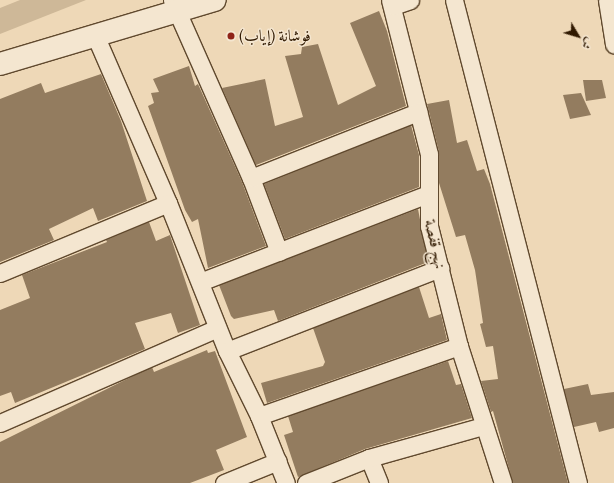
<!DOCTYPE html>
<html>
<head>
<meta charset="utf-8">
<style>
	body { margin:0 }
	#map { position:relative; width:614px; height:483px; overflow:hidden; background:#eed8b7; font-family:"EB Garamond",Amiri,serif }
	div>[style] { position:absolute }
	[style*='--x'] { left:calc(var(--x)*1px); top:calc(var(--y)*1px); width:calc(var(--w)*1px); rotate:calc(var(--a)*1deg) }
	.green>* { inset:0; background:#ceb898 }
	.building>* { inset:0; background:#937c5f }
	.roads { filter:drop-shadow(1px 0 #60492e) drop-shadow(-1px 0 #60492e) drop-shadow(0 1px #60492e) drop-shadow(0 -1px #60492e) }
	.street>* { height:17px; margin:-8.5px; padding:0 8.5px; transform-origin:8.5px; border-radius:8.5px; background:#f4e6d0 }
	.secondary>* { height:22px; margin:-11px; padding:0 11px; transform-origin:11px; border-radius:11px; background:#f4e6d0 }
	.dots>* { width:11px; height:11px; translate:-50% -50%; box-sizing:border-box; border:2px solid #f4e6d0; border-radius:50% }
	span { translate:-50% -50%; white-space:nowrap; text-align:center; line-height:1.15; -webkit-text-stroke:3px #f4e6d0; paint-order:stroke }
	.poi-label { font-size:16px; color:#301900 }
	.left { translate:0 -50%; text-align:left }
	.street-label { font-size:16px; color:#301900 }
	.north { position:absolute; left:558px; top:16px; width:40px; height:40px; -webkit-text-stroke:3px #f4e6d0; paint-order:stroke; rotate:128deg; font-size:11px; font-weight:700; line-height:16px; text-align:center; color:#301900 }
	.north::after { content:''; display:block; margin:auto; width:14px; height:18px; background:#301900; clip-path:polygon(50% 0,100% 100%,50% 72%,0 100%) }
</style>
</head>
<body>
<div id="map">
	<div class="green">
		<div style="clip-path:polygon(20px 0,86px 0,0 34px,0 8px)"></div>
	</div>
	<div class="building">
		<div style="clip-path:polygon(379px 11px,387px 31px,406px 106px,256px 165px,222px 88px,265px 79px,275px 126px,303px 117px,285px 56px,301px 54px,302px 47px,318px 44px,338px 105px,376px 86px,350px 23px)"></div>
		<div style="clip-path:polygon(189px 66px,195px 86px,198px 84px,242px 182px,266px 246px,208px 268px,198px 219px,192px 222px,185px 210px,148px 106px,154px 103px,151px 93px,159px 92px,153px 79px)"></div>
		<div style="clip-path:polygon(101px 74px,121px 121px,147px 201px,98px 221px,93px 208px,49px 229px,54px 240px,0 262px,0 99px,41px 83px,45px 93px)"></div>
		<div style="clip-path:polygon(583px 80px,602px 80px,606px 98px,586px 101px)"></div>
		<div style="clip-path:polygon(581px 93px,591px 115px,570px 119px,563px 95px)"></div>
		<div style="clip-path:polygon(449px 100px,457px 143px,467px 140px,477px 171px,484px 169px,490px 184px,568px 483px,513px 483px,493px 411px,491px 412px,481px 381px,498px 379px,493px 346px,486px 347px,480px 324px,483px 323px,475px 270px,465px 235px,456px 237px,439px 183px,439px 152px,427px 104px)"></div>
		<div style="clip-path:polygon(411px 125px,419px 155px,419px 187px,285px 239px,264px 184px)"></div>
		<div style="clip-path:polygon(418px 209px,428px 262px,278px 321px,274px 310px,234px 319px,231px 316px,219px 285px)"></div>
		<div style="clip-path:polygon(149px 222px,156px 241px,170px 235px,200px 325px,178px 333px,171px 313px,135px 323px,145px 349px,15px 403px,11px 392px,0 396px,0 310px,30px 298px,22px 275px,107px 242px,106px 240px)"></div>
		<div style="clip-path:polygon(419px 287px,429px 318px,441px 314px,447px 340px,267px 403px,261px 383px,323px 366px,325px 362px,313px 328px)"></div>
		<div style="clip-path:polygon(207px 350px,208px 353px,215px 351px,247px 437px,216px 450px,224px 470px,190px 483px,0 483px,0 442px,135px 375px,152px 367px,154px 372px)"></div>
		<div style="clip-path:polygon(448px 361px,456px 385px,461px 384px,472px 418px,365px 449px,298px 477px,284px 435px,293px 432px,288px 416px)"></div>
		<div style="clip-path:polygon(588px 384px,591px 395px,614px 392px,614px 428px,599px 432px,596px 422px,574px 427px,564px 389px)"></div>
	</div>
	<div class="roads">
		<div class="street">
			<div style="--x:172;--y:0;--w:195;--a:66.1"></div>
			<div style="--x:251;--y:178;--w:79;--a:69.3"></div>
			<div style="--x:390;--y:0;--w:159;--a:75.8"></div>
			<div style="--x:429;--y:154;--w:72;--a:90"></div>
			<div style="--x:429;--y:226;--w:124;--a:76"></div>
			<div style="--x:459;--y:346;--w:144;--a:72.2"></div>
			<div style="--x:454;--y:0;--w:499;--a:75.6"></div>
			<div style="--x:607;--y:0;--w:45;--a:81"></div>
			<div style="--x:393;--y:6;--w:18;--a:-19"></div>
			<div style="--x:95;--y:35;--w:183;--a:66.5"></div>
			<div style="--x:168;--y:203;--w:159;--a:68.3"></div>
			<div style="--x:227;--y:351;--w:72;--a:63.8"></div>
			<div style="--x:259;--y:416;--w:72;--a:68.1"></div>
			<div style="--x:251;--y:178;--w:180;--a:-21.6"></div>
			<div style="--x:0;--y:273;--w:182;--a:-22.6"></div>
			<div style="--x:200;--y:282;--w:244;--a:-21.1"></div>
			<div style="--x:227;--y:351;--w:229;--a:-21.3"></div>
			<div style="--x:259;--y:416;--w:212;--a:-19.3"></div>
			<div style="--x:0;--y:423;--w:237;--a:-23.6"></div>
			<div style="--x:369;--y:458;--w:27;--a:68"></div>
			<div style="--x:224;--y:483;--w:58;--a:-22.2"></div>
			<div style="--x:306;--y:483;--w:68;--a:-21.6"></div>
			<div style="--x:369;--y:458;--w:118;--a:-15.7"></div>
		</div>
		<div class="secondary">
			<div style="--x:0;--y:64;--w:224;--a:-16.6"></div>
		</div>
	</div>
	<div class="dots">
		<div style="left:231px;top:36px;background:#8f2418"></div>
	</div>
	<div class="poi-label">
		<span class="left" style="left:239px;top:36px">فوشانة (إياب)</span>
	</div>
	<div class="street-label">
		<span style="left:435px;top:244px;rotate:78deg">نهج قفصة</span>
	</div>
	<div class="north">ش</div>
</div>
</body>
</html>
